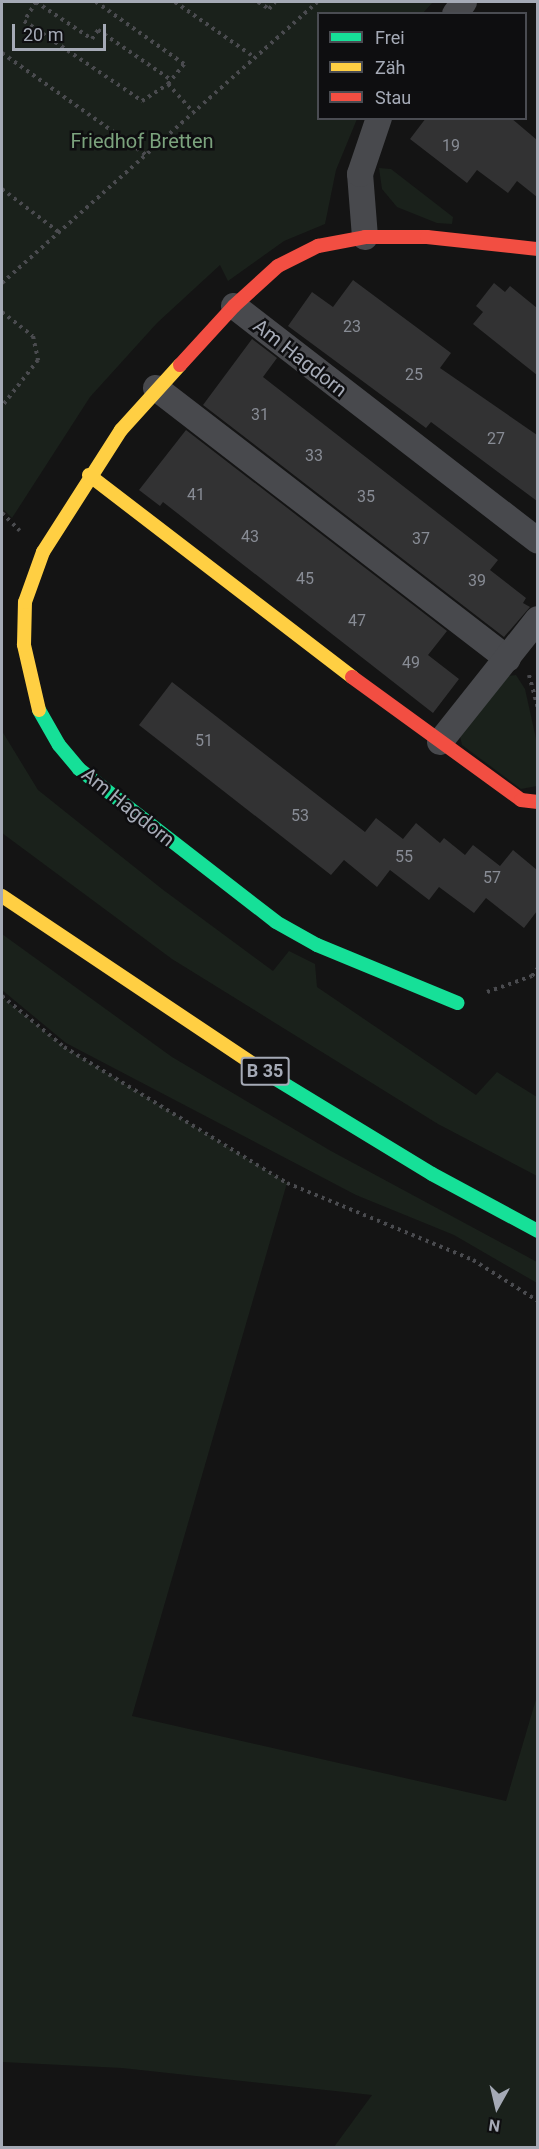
<!DOCTYPE html>
<html>
<head>
<meta charset="utf-8">
<style>
	body { margin:0 }
	#map { position:relative; width:539px; height:2149px; overflow:hidden; background:#141414; font-family:Roboto,sans-serif }
	div>[style] { position:absolute }
	.green>* { inset:0; background:#1a211b }
	.building>* { inset:0; background:#323233 }
	.path>* { height:4px; margin-top:-2px; transform-origin:0; background:repeating-linear-gradient(90deg,#4a4b4f 0 3px,transparent 0 7.5px) }
	.street>* { height:26px; margin:-13px; padding:0 13px; transform-origin:13px; border-radius:13px; background:#48494d }
	.fast>* { height:14px; margin:-7px; padding:0 7px; transform-origin:7px; border-radius:7px; background:#16e098 }
	.slow>* { height:14px; margin:-7px; padding:0 7px; transform-origin:7px; border-radius:7px; background:#ffcf43 }
	.jam>* { height:14px; margin:-7px; padding:0 7px; transform-origin:7px; border-radius:7px; background:#f24e42 }
	span { translate:-50% -50%; white-space:nowrap; text-align:center; line-height:1.15; -webkit-text-stroke:5px #0e0e10; paint-order:stroke }
	.number-label { font-size:16px; color:#888c95 }
	.number-label span { -webkit-text-stroke-width:0 }
	.shield-label span { padding:2px 4px; background:#0e0e10; border:2px solid; border-radius:4px; -webkit-text-stroke-width:0 }
	.shield-label { font-size:18px; color:#a5aab6; font-weight:700 }
	.park-label { font-size:20px; color:#7ba27d }
	.street-label { font-size:20px; color:#a5aab6 }
	.frame { position:absolute; inset:0; border:3px solid #a5aab6; pointer-events:none }
	.legend { position:absolute; left:317px; top:12px; width:210px; height:108px; box-sizing:border-box; background:#0e0e10; border:2px solid #4a4c52; margin:0; padding:8px 10px; list-style:none; font-size:18px; color:#a5aab6 }
	.legend li { display:flex; align-items:center; gap:12px; height:30px }
	.legend b { width:30px; border:2px solid #4a4c52 }
	.north { position:absolute; left:467px; top:2077px; width:60px; height:60px; -webkit-text-stroke:4px #0e0e10; paint-order:stroke; rotate:188deg; font-size:16px; font-weight:700; line-height:24px; text-align:center; color:#a5aab6 }
	.north::after { content:''; display:block; margin:auto; width:21px; height:27px; background:#a5aab6; clip-path:polygon(50% 0,100% 100%,50% 72%,0 100%) }
	.scale { position:absolute; left:12px; top:24px; width:94px; height:27px; box-sizing:border-box; border:3px solid #a5aab6; border-top:0; padding-left:8px; font-size:18px; line-height:21px; white-space:nowrap; color:#a5aab6; -webkit-text-stroke:4px #0e0e10; paint-order:stroke }
</style>
</head>
<body>
<div id="map">
	<div class="green">
		<div style="clip-path:polygon(2px 2px,433px 2px,423px 13px,318px 14px,318px 118px,357px 119px,336px 170px,325px 224px,284px 241px,228px 281px,220px 265px,157px 323px,90px 397px,12px 518px,4px 510px,2px 514px)"></div>
		<div style="clip-path:polygon(379px 168px,391px 169px,453px 217px,452px 224px,437px 223px,397px 207px,382px 189px)"></div>
		<div style="clip-path:polygon(516px 675px,525px 689px,537px 743px,537px 786px,521px 789px,462px 745px,459px 732px,500px 677px)"></div>
		<div style="clip-path:polygon(2px 731px,38px 790px,162px 889px,273px 971px,289px 951px,315px 964px,317px 987px,476px 1095px,497px 1072px,537px 1097px,537px 1176px,438px 1124px,172px 959px,2px 833px)"></div>
		<div style="clip-path:polygon(2px 934px,172px 1057px,331px 1151px,537px 1262px,537px 1283px,454px 1235px,356px 1195px,66px 1043px,2px 990px)"></div>
		<div style="clip-path:polygon(2px 997px,64px 1047px,287px 1183px,132px 1716px,506px 1801px,537px 1696px,537px 2147px,334px 2147px,372px 2095px,122px 2068px,2px 2062px)"></div>
	</div>
	<div class="building">
		<div style="clip-path:polygon(426px 118px,511px 118px,537px 140px,537px 197px,517px 181px,508px 193px,477px 170px,467px 183px,410px 139px)"></div>
		<div style="clip-path:polygon(353px 280px,451px 353px,440px 368px,537px 435px,537px 501px,431px 422px,426px 428px,288px 326px,312px 292px,333px 307px)"></div>
		<div style="clip-path:polygon(494px 283px,505px 292px,510px 286px,537px 308px,537px 375px,473px 324px,483px 312px,476px 306px)"></div>
		<div style="clip-path:polygon(252px 339px,277px 358px,263px 377px,498px 560px,490px 570px,526px 598px,523px 603px,530px 607px,504px 637px,203px 405px)"></div>
		<div style="clip-path:polygon(186px 430px,447px 631px,428px 655px,459px 679px,433px 713px,163px 502px,160px 506px,139px 490px)"></div>
		<div style="clip-path:polygon(172px 682px,365px 832px,376px 818px,403px 839px,416px 823px,440px 843px,444px 838px,465px 855px,473px 845px,500px 866px,513px 850px,537px 870px,537px 911px,524px 928px,486px 898px,474px 913px,439px 887px,429px 900px,390px 870px,377px 887px,344px 860px,331px 875px,139px 725px)"></div>
	</div>
	<div class="path">
		<div style="left:36px;top:2px;width:22px;rotate:122deg"></div>
		<div style="left:24px;top:21px;width:143px;rotate:34.1deg"></div>
		<div style="left:142px;top:101px;width:31px;rotate:-33deg"></div>
		<div style="left:168px;top:84px;width:26px;rotate:-51deg"></div>
		<div style="left:184px;top:64px;width:108px;rotate:-144.8deg"></div>
		<div style="left:36px;top:2px;width:67px;rotate:33.5deg"></div>
		<div style="left:92px;top:39px;width:11px;rotate:-56deg"></div>
		<div style="left:98px;top:30px;width:88px;rotate:34.4deg"></div>
		<div style="left:175px;top:2px;width:96px;rotate:34.8deg"></div>
		<div style="left:258px;top:2px;width:13px;rotate:32deg"></div>
		<div style="left:269px;top:9px;width:9px;rotate:-49deg"></div>
		<div style="left:2px;top:53px;width:176px;rotate:35.3deg"></div>
		<div style="left:168px;top:84px;width:38px;rotate:48deg"></div>
		<div style="left:2px;top:189px;width:73px;rotate:37.2deg"></div>
		<div style="left:2px;top:283px;width:422px;rotate:-41.7deg"></div>
		<div style="left:2px;top:312px;width:39px;rotate:38deg"></div>
		<div style="left:33px;top:336px;width:25px;rotate:78deg"></div>
		<div style="left:38px;top:360px;width:58px;rotate:128deg"></div>
		<div style="left:2px;top:513px;width:25px;rotate:45deg"></div>
		<div style="left:529px;top:675px;width:35px;rotate:75deg"></div>
		<div style="left:487px;top:992px;width:48px;rotate:-19.6deg"></div>
		<div style="left:532px;top:976px;width:10px;rotate:-53deg"></div>
		<div style="left:2px;top:996px;width:80px;rotate:39.4deg"></div>
		<div style="left:64px;top:1047px;width:261px;rotate:31.4deg"></div>
		<div style="left:287px;top:1183px;width:201px;rotate:22.5deg"></div>
		<div style="left:473px;top:1260px;width:77px;rotate:32.2deg"></div>
	</div>
	<div class="street">
		<div style="left:455px;top:14px;width:15px;rotate:-53deg"></div>
		<div style="left:365px;top:237px;width:63px;rotate:-94.5deg"></div>
		<div style="left:360px;top:174px;width:59px;rotate:-71.3deg"></div>
		<div style="left:234px;top:306px;width:384px;rotate:37.7deg"></div>
		<div style="left:156px;top:388px;width:444px;rotate:37.6deg"></div>
		<div style="left:440px;top:742px;width:157px;rotate:-51.5deg"></div>
	</div>
	<div class="fast">
		<div style="left:39px;top:710px;width:40px;rotate:60.3deg"></div>
		<div style="left:59px;top:745px;width:31px;rotate:50deg"></div>
		<div style="left:79px;top:769px;width:249px;rotate:37.8deg"></div>
		<div style="left:276px;top:922px;width:47px;rotate:29.3deg"></div>
		<div style="left:317px;top:945px;width:152px;rotate:22.4deg"></div>
		<div style="left:271px;top:1076px;width:188px;rotate:31.3deg"></div>
		<div style="left:432px;top:1174px;width:120px;rotate:28.3deg"></div>
	</div>
	<div class="slow">
		<div style="left:89px;top:475px;width:332px;rotate:37.5deg"></div>
		<div style="left:39px;top:710px;width:67px;rotate:-103deg"></div>
		<div style="left:24px;top:645px;width:43px;rotate:-88.7deg"></div>
		<div style="left:25px;top:602px;width:53px;rotate:-70.2deg"></div>
		<div style="left:43px;top:552px;width:145px;rotate:-57.4deg"></div>
		<div style="left:121px;top:430px;width:88px;rotate:-47.8deg"></div>
		<div style="left:2px;top:896px;width:324px;rotate:33.8deg"></div>
	</div>
	<div class="jam">
		<div style="left:180px;top:365px;width:80px;rotate:-47.5deg"></div>
		<div style="left:234px;top:306px;width:59px;rotate:-42.3deg"></div>
		<div style="left:278px;top:266px;width:45px;rotate:-26.6deg"></div>
		<div style="left:318px;top:246px;width:48px;rotate:-10.8deg"></div>
		<div style="left:365px;top:237px;width:62px"></div>
		<div style="left:427px;top:237px;width:112px;rotate:6.2deg"></div>
		<div style="left:352px;top:677px;width:209px;rotate:36deg"></div>
		<div style="left:521px;top:800px;width:17px;rotate:7deg"></div>
	</div>
	<div class="number-label">
		<span style="left:451px;top:146px">19</span>
		<span style="left:352px;top:327px">23</span>
		<span style="left:414px;top:375px">25</span>
		<span style="left:260px;top:415px">31</span>
		<span style="left:496px;top:439px">27</span>
		<span style="left:314px;top:456px">33</span>
		<span style="left:196px;top:495px">41</span>
		<span style="left:366px;top:497px">35</span>
		<span style="left:250px;top:537px">43</span>
		<span style="left:421px;top:539px">37</span>
		<span style="left:305px;top:579px">45</span>
		<span style="left:477px;top:581px">39</span>
		<span style="left:357px;top:621px">47</span>
		<span style="left:411px;top:663px">49</span>
		<span style="left:204px;top:741px">51</span>
		<span style="left:300px;top:816px">53</span>
		<span style="left:404px;top:857px">55</span>
		<span style="left:492px;top:878px">57</span>
	</div>
	<div class="shield-label">
		<span style="left:265px;top:1071px">B 35</span>
	</div>
	<div class="park-label">
		<span style="left:142px;top:141px">Friedhof Bretten</span>
	</div>
	<div class="street-label">
		<span style="left:300px;top:358px;rotate:38deg">Am Hagdorn</span>
		<span style="left:128px;top:807px;rotate:39deg">Am Hagdorn</span>
	</div>
	<div class="frame"></div>
	<ul class="legend">
	<li><b style="height:8px;background:#16e098"></b>Frei</li>
	<li><b style="height:8px;background:#ffcf43"></b>Zäh</li>
	<li><b style="height:8px;background:#f24e42"></b>Stau</li>
	</ul>
	<div class="north">N</div>
	<div class="scale">20 m</div>
</div>
</body>
</html>
